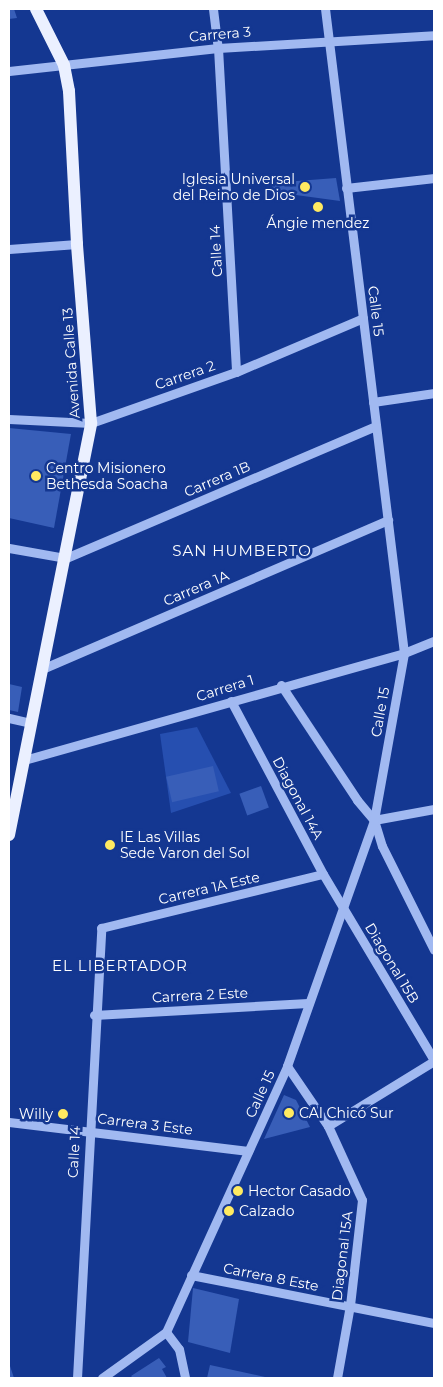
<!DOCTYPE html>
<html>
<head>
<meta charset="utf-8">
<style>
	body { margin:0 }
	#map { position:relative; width:443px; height:1387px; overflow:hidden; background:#143791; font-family:Montserrat,sans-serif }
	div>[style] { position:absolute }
	.green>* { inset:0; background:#264fb0 }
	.building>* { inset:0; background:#385eb8; transform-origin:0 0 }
	.minor>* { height:9px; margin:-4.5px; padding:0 4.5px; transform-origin:4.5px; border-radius:4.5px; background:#a1b9f1 }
	.major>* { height:12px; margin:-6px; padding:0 6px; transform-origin:6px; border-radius:6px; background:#ebf0ff }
	.dots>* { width:14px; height:14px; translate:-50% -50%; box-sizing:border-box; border:2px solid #143791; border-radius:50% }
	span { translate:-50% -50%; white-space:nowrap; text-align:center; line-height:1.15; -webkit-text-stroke:5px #143791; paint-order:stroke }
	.street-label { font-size:14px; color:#fff }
	.poi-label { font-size:14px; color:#fff }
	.right { translate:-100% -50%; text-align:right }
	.left { translate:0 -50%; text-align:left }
	.neighbourhood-label { font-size:15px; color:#fff; letter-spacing:1px }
	.frame { position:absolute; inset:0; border:10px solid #fff; pointer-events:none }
</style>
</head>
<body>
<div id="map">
	<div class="green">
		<div style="clip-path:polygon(197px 727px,231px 793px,171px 813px,160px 734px)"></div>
	</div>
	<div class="building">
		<div style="clip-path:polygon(9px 9px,14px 9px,17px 18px,9px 19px)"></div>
		<div style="clip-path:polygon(336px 178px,340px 201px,274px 192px,271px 183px)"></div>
		<div style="clip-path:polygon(9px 428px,71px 434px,54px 528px,9px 518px)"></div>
		<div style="clip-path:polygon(9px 684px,22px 687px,18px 712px,9px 710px)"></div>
		<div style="left:213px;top:766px;width:26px;height:48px;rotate:77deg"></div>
		<div style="left:261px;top:786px;width:23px;height:23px;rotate:70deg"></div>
		<div style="clip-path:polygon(284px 1095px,296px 1100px,310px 1127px,264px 1139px)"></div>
		<div style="clip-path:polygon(193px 1288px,239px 1299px,230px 1353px,188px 1342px)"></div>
		<div style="clip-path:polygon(159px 1358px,166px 1367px,162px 1369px,167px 1378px,133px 1378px,131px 1376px)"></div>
		<div style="clip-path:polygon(9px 1363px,14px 1378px,9px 1378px)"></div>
		<div style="clip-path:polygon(210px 1365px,265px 1377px,265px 1378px,207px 1378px)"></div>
	</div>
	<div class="minor">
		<div style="left:213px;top:9px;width:39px;rotate:83deg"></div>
		<div style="left:218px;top:48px;width:324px;rotate:86.8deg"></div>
		<div style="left:9px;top:71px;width:210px;rotate:-6.3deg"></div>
		<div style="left:218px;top:48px;width:216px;rotate:-3.4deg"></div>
		<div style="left:346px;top:188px;width:89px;rotate:-6.5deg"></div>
		<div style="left:9px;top:249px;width:68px;rotate:-4.2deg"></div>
		<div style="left:373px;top:402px;width:62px;rotate:-8.4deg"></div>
		<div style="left:9px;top:419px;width:82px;rotate:2.8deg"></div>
		<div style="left:91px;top:423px;width:154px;rotate:-19.4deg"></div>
		<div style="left:236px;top:372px;width:138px;rotate:-23deg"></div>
		<div style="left:9px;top:548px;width:58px;rotate:10deg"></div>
		<div style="left:66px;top:558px;width:337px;rotate:-23.1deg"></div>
		<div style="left:42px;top:669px;width:377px;rotate:-23.3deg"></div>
		<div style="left:281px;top:685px;width:138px;rotate:56.5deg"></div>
		<div style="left:357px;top:800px;width:26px;rotate:50deg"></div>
		<div style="left:374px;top:820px;width:27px;rotate:73deg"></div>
		<div style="left:382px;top:846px;width:116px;rotate:63.4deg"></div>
		<div style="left:231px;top:701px;width:196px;rotate:62deg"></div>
		<div style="left:323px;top:874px;width:217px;rotate:59.2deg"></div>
		<div style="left:9px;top:718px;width:23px;rotate:13deg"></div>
		<div style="left:24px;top:760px;width:395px;rotate:-15.7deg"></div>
		<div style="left:404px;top:653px;width:32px;rotate:-22deg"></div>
		<div style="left:374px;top:820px;width:61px;rotate:-10.4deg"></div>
		<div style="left:94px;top:1015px;width:214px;rotate:-3.2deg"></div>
		<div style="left:287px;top:1066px;width:73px;rotate:55.7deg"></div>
		<div style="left:328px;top:1126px;width:81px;rotate:65.3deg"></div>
		<div style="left:362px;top:1200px;width:106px;rotate:96.5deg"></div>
		<div style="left:350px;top:1305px;width:74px;rotate:100.1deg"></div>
		<div style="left:9px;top:1122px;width:241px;rotate:6.9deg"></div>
		<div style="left:328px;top:1126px;width:124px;rotate:-31.5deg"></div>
		<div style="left:191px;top:1275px;width:248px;rotate:11.2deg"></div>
		<div style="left:166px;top:1332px;width:21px;rotate:53deg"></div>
		<div style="left:179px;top:1349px;width:30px;rotate:78deg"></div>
		<div style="left:77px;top:1378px;width:451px;rotate:-86.9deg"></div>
		<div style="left:101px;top:928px;width:228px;rotate:-13.7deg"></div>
		<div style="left:102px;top:1378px;width:79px;rotate:-35.7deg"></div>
		<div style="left:166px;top:1332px;width:292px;rotate:-65.5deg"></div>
		<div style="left:287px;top:1066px;width:261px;rotate:-70.5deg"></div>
		<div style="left:374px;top:820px;width:170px;rotate:-79.8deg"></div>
		<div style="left:404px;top:653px;width:649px;rotate:-96.99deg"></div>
	</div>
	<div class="major">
		<div style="left:9px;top:835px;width:420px;rotate:-78.7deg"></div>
		<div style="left:91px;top:423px;width:180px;rotate:-94.5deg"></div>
		<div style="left:77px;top:244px;width:153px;rotate:-93deg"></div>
		<div style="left:69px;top:91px;width:26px;rotate:-101deg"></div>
		<div style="left:64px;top:65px;width:63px;rotate:-116.6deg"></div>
	</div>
	<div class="dots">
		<div style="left:305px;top:187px;background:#ffea61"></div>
		<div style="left:318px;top:207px;background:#ffea61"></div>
		<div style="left:36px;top:476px;background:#ffea61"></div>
		<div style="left:110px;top:845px;background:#ffea61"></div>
		<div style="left:289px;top:1113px;background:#ffea61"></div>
		<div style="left:63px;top:1114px;background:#ffea61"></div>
		<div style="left:238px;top:1191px;background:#ffea61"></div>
		<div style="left:229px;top:1211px;background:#ffea61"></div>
	</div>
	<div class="street-label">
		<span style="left:220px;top:34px;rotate:-5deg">Carrera 3</span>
		<span style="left:216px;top:251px;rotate:-93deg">Calle 14</span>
		<span style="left:376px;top:311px;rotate:83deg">Calle 15</span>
		<span style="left:71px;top:363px;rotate:-94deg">Avenida Calle 13</span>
		<span style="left:185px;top:375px;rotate:-19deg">Carrera 2</span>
		<span style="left:217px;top:479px;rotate:-23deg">Carrera 1B</span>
		<span style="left:196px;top:588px;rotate:-23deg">Carrera 1A</span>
		<span style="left:225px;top:688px;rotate:-17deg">Carrera 1</span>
		<span style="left:380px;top:712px;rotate:-80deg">Calle 15</span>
		<span style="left:298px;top:798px;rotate:62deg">Diagonal 14A</span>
		<span style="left:209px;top:888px;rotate:-13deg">Carrera 1A Este</span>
		<span style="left:392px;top:963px;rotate:59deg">Diagonal 15B</span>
		<span style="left:200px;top:995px;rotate:-3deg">Carrera 2 Este</span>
		<span style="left:260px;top:1094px;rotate:-65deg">Calle 15</span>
		<span style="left:145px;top:1124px;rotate:7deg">Carrera 3 Este</span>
		<span style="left:74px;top:1152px;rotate:-87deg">Calle 14</span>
		<span style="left:342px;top:1256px;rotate:-83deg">Diagonal 15A</span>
		<span style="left:271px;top:1277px;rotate:11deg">Carrera 8 Este</span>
	</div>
	<div class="poi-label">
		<span class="right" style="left:295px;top:187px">Iglesia Universal<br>del Reino de Dios</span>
		<span style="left:318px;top:223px">Ángie mendez</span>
		<span class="left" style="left:46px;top:476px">Centro Misionero<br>Bethesda Soacha</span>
		<span class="left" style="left:120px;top:845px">IE Las Villas<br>Sede Varon del Sol</span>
		<span class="left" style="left:299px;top:1113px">CAI Chicó Sur</span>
		<span class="right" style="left:53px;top:1114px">Willy</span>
		<span class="left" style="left:248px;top:1191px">Hector Casado</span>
		<span class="left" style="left:239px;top:1211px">Calzado</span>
	</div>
	<div class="neighbourhood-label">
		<span style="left:242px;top:551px">SAN HUMBERTO</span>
		<span style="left:120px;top:966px">EL LIBERTADOR</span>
	</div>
	<div class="frame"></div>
</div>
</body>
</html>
